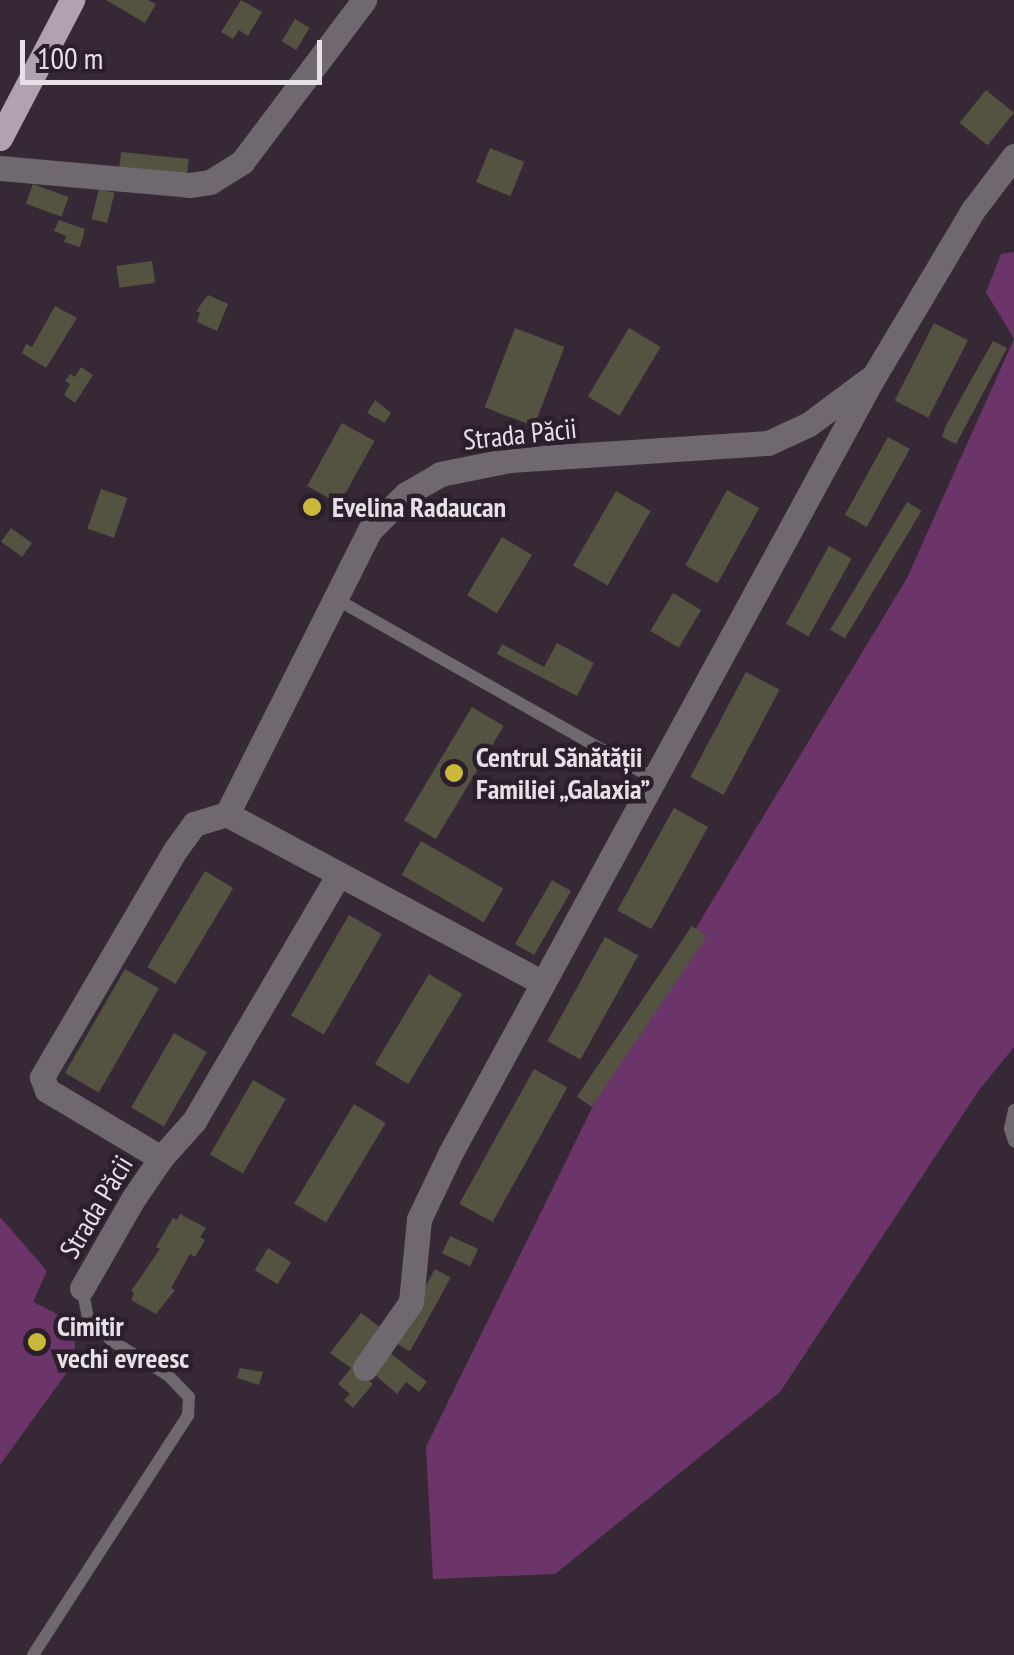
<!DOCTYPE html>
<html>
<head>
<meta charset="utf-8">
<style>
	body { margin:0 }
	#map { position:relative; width:1014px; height:1655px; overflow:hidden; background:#362935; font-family:"PT Sans Narrow",sans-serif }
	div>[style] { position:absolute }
	.green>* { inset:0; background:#6b356a }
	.building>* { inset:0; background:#545240; transform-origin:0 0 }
	.lane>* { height:12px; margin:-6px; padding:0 6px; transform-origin:6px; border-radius:6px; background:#6f686f }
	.street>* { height:25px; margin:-12.5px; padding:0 12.5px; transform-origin:12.5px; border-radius:12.5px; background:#6f686f }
	.primary>* { height:25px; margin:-12.5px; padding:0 12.5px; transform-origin:12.5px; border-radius:12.5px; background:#b0a2af }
	.dots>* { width:28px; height:28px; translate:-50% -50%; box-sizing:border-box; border:5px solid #2b1f2b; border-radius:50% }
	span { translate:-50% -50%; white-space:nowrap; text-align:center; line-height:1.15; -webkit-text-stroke:9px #2b1f2b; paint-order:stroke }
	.street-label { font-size:28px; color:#e8e0e7 }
	.poi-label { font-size:28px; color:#e8e0e7; font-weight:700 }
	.left { translate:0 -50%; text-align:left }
	.scale { position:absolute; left:20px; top:40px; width:302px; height:45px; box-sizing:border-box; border:5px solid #e8e0e7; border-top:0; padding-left:12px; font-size:30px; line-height:35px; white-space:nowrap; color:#e8e0e7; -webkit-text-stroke:8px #2b1f2b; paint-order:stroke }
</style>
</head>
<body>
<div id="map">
	<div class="green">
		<div style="clip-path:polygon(1014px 252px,1014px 1047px,979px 1090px,780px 1392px,555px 1574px,433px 1579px,426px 1447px,611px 1069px,907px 578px,1014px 339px,986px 292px,1001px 254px)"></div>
		<div style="clip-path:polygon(0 1217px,47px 1271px,33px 1302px,75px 1323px,75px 1361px,0 1465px)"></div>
	</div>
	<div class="building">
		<div style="clip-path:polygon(106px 0,148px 0,156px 4px,145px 23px)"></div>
		<div style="clip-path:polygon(241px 0,262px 12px,248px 36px,239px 30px,233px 39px,221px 32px)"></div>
		<div style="left:295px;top:19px;width:17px;height:26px;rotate:31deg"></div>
		<div style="left:986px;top:90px;width:36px;height:42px;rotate:39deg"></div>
		<div style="left:490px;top:148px;width:37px;height:37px;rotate:22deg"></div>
		<div style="left:121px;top:152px;width:68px;height:18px;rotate:6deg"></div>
		<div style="left:33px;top:184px;width:38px;height:21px;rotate:20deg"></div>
		<div style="left:99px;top:189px;width:16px;height:31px;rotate:14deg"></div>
		<div style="clip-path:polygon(59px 220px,85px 229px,80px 247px,64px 242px,66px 236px,54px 231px)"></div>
		<div style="left:152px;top:261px;width:22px;height:36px;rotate:82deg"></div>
		<div style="clip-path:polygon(208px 295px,228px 304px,217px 331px,197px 322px,200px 313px,196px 311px)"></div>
		<div style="clip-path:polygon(55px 306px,77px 318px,46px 368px,22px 353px,26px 344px,32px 347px)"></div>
		<div style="left:934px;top:323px;width:38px;height:87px;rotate:27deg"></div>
		<div style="left:515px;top:328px;width:53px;height:85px;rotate:21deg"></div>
		<div style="left:629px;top:328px;width:37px;height:80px;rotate:31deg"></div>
		<div style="clip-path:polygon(993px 341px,1007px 348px,956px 444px,942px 437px,946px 425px)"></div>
		<div style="clip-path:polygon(81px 367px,93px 375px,75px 403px,64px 395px,70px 384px,65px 381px,70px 374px,75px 377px)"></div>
		<div style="clip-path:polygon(375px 400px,391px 413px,385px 423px,367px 413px)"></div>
		<div style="left:342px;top:423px;width:37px;height:72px;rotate:29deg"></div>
		<div style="left:888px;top:437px;width:25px;height:89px;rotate:29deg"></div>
		<div style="left:101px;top:489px;width:28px;height:42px;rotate:19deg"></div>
		<div style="left:727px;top:490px;width:37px;height:86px;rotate:29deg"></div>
		<div style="left:616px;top:491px;width:40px;height:86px;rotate:30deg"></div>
		<div style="left:907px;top:502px;width:17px;height:149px;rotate:31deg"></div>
		<div style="left:11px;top:528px;width:26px;height:17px;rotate:36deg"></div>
		<div style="left:502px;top:537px;width:35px;height:68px;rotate:31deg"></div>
		<div style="left:829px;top:546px;width:26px;height:89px;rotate:29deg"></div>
		<div style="left:673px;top:593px;width:33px;height:44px;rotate:31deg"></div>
		<div style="clip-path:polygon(557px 643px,594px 663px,577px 696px,497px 654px,502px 644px,544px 667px)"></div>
		<div style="left:746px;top:672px;width:38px;height:119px;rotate:28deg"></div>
		<div style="left:472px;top:707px;width:37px;height:132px;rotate:31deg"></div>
		<div style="left:674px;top:808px;width:39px;height:117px;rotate:29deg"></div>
		<div style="left:421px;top:841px;width:95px;height:39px;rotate:30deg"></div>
		<div style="left:205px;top:871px;width:33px;height:112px;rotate:31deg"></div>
		<div style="left:552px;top:880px;width:22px;height:74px;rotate:30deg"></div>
		<div style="left:349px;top:915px;width:38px;height:116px;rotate:30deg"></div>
		<div style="left:692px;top:926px;width:18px;height:206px;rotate:34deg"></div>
		<div style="left:605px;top:937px;width:38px;height:119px;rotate:29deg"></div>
		<div style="left:125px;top:969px;width:39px;height:120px;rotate:30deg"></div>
		<div style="left:429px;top:974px;width:39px;height:105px;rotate:31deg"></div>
		<div style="left:174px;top:1033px;width:38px;height:86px;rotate:30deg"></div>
		<div style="left:534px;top:1069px;width:38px;height:154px;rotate:29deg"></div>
		<div style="left:253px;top:1080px;width:38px;height:86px;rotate:30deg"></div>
		<div style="left:354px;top:1104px;width:37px;height:116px;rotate:31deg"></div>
		<div style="clip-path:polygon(180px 1214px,206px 1228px,200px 1237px,205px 1240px,195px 1257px,190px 1254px,171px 1288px,175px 1290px,156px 1314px,131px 1300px,134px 1293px,131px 1291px,160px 1249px,156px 1247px,173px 1218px,177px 1220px)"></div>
		<div style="left:450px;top:1236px;width:31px;height:19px;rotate:25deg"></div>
		<div style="left:268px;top:1248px;width:27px;height:26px;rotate:31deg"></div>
		<div style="left:435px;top:1269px;width:18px;height:84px;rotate:29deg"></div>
		<div style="clip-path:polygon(361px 1313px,384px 1330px,355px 1368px,373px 1384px,353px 1408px,344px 1400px,350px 1394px,338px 1384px,351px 1368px,330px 1353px)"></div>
		<div style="clip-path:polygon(389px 1352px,427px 1382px,419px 1392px,406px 1382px,397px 1394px,372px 1372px)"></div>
		<div style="clip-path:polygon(240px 1368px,263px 1372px,259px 1385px,237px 1378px)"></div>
	</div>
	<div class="lane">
		<div style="left:336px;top:599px;width:365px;rotate:29.5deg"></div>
		<div style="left:1014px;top:1110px;width:19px;rotate:102deg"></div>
		<div style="left:1010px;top:1129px;width:13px;rotate:72deg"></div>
		<div style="left:33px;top:1655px;width:286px;rotate:-57.1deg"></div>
		<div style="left:188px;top:1415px;width:18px;rotate:-87deg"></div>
		<div style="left:189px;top:1397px;width:29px;rotate:-134deg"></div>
		<div style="left:169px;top:1376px;width:67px;rotate:-148.4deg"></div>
		<div style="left:112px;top:1341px;width:33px;rotate:-136deg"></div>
		<div style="left:88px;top:1318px;width:31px;rotate:-101deg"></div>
	</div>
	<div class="street">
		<div style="left:0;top:168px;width:190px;rotate:5.1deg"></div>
		<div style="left:189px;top:185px;width:21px;rotate:-8deg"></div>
		<div style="left:210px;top:182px;width:38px;rotate:-32deg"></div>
		<div style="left:242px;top:162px;width:203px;rotate:-53deg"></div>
		<div style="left:543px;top:983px;width:358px;rotate:-151.9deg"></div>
		<div style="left:227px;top:814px;width:318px;rotate:-63.3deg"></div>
		<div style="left:370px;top:530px;width:51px;rotate:-45deg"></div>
		<div style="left:406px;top:494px;width:39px;rotate:-30deg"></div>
		<div style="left:440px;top:474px;width:71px;rotate:-11.3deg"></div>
		<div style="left:510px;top:460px;width:259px;rotate:-3.8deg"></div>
		<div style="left:768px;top:443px;width:45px;rotate:-24.9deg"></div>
		<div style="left:809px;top:424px;width:74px;rotate:-36.7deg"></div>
		<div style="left:161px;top:1158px;width:133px;rotate:-149.2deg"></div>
		<div style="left:47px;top:1090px;width:14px;rotate:-111deg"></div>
		<div style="left:42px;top:1077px;width:264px;rotate:-59.6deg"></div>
		<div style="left:176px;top:849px;width:31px;rotate:-54deg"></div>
		<div style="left:194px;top:824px;width:34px;rotate:-17deg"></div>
		<div style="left:82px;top:1288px;width:103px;rotate:-60.2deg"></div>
		<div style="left:133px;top:1199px;width:50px;rotate:-55.7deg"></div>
		<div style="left:161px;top:1158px;width:50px;rotate:-48.3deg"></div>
		<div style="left:194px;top:1121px;width:286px;rotate:-59.6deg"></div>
		<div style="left:365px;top:1368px;width:80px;rotate:-55.1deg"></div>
		<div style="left:411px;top:1302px;width:83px;rotate:-84.5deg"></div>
		<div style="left:419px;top:1219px;width:74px;rotate:-64.5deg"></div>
		<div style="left:451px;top:1152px;width:884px;rotate:-61.41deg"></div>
		<div style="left:874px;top:376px;width:193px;rotate:-59.2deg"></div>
		<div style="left:973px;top:210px;width:68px;rotate:-52.8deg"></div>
	</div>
	<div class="primary">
		<div style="left:0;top:138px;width:156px;rotate:-62.4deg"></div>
	</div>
	<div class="dots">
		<div style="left:312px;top:507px;background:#cbb939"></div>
		<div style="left:454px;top:773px;background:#cbb939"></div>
		<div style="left:37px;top:1342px;background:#cbb939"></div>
	</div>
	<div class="street-label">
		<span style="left:520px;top:434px;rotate:-6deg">Strada Păcii</span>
		<span style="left:96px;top:1207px;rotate:-59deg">Strada Păcii</span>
	</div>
	<div class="poi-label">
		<span class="left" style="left:332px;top:507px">Evelina Radaucan</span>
		<span class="left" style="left:476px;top:773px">Centrul Sănătății<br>Familiei „Galaxia”</span>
		<span class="left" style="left:57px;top:1342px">Cimitir<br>vechi evreesc</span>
	</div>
	<div class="scale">100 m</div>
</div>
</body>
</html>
